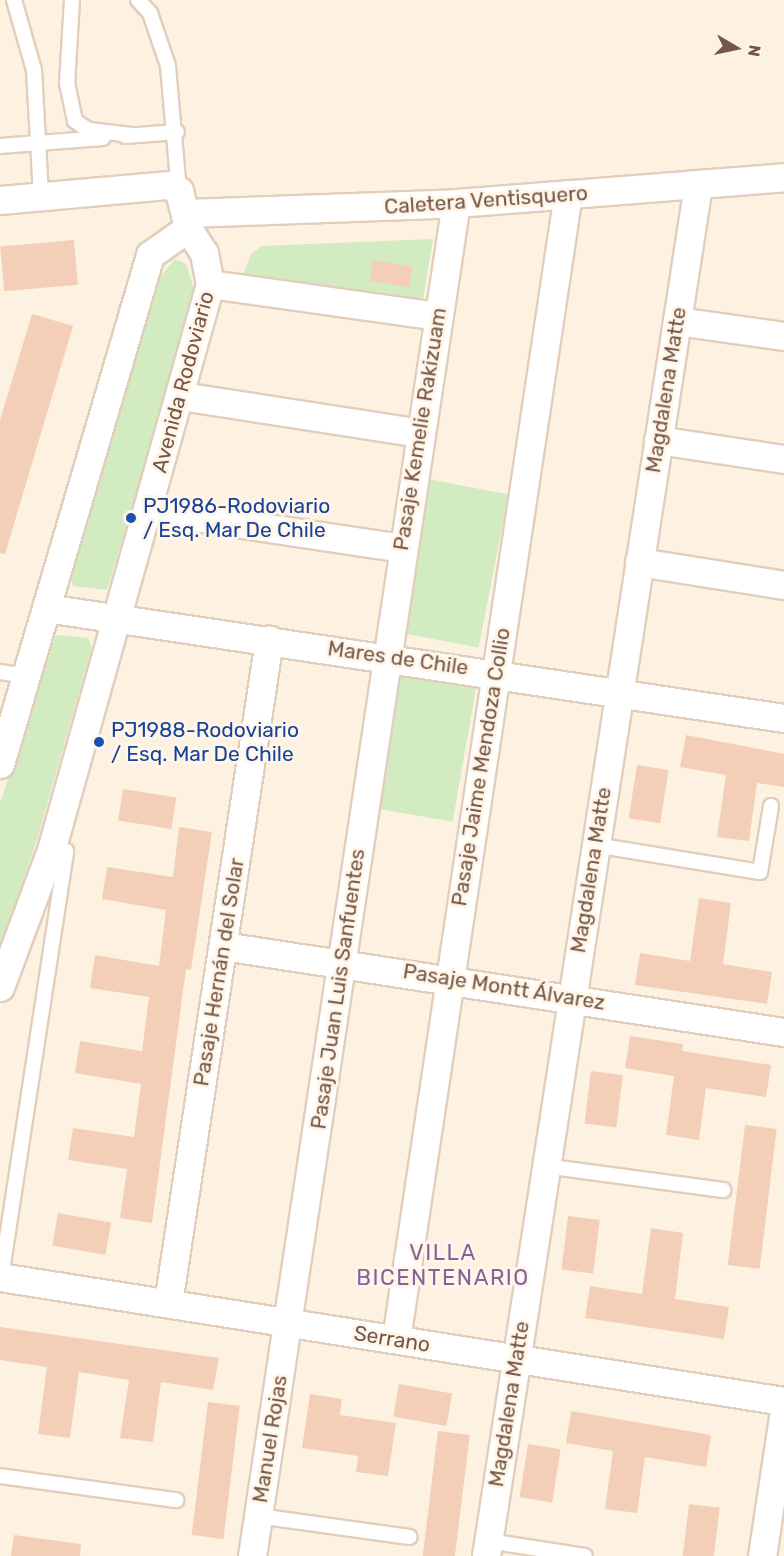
<!DOCTYPE html>
<html>
<head>
<meta charset="utf-8">
<style>
	body { margin:0 }
	#map { position:relative; width:784px; height:1556px; overflow:hidden; background:#fdf2e1; font-family:Rubik,sans-serif }
	div>[style] { position:absolute }
	.green>* { inset:0; background:#d2ebc0; transform-origin:0 0 }
	.building>* { inset:0; background:#f4cfb8; transform-origin:0 0 }
	.roads { filter:drop-shadow(2px 0 #e2cebd) drop-shadow(-2px 0 #e2cebd) drop-shadow(0 2px #e2cebd) drop-shadow(0 -2px #e2cebd) }
	.service>* { height:14px; margin:-7px; padding:0 7px; transform-origin:7px; border-radius:7px; background:#fff }
	.minor>* { height:27px; margin:-13.5px; padding:0 13.5px; transform-origin:13.5px; border-radius:13.5px; background:#fff }
	.dots>* { width:16px; height:16px; translate:-50% -50%; box-sizing:border-box; border:3px solid #fff6e9; border-radius:50% }
	span { translate:-50% -50%; white-space:nowrap; text-align:center; line-height:1.15; -webkit-text-stroke:6px #fff6e9; paint-order:stroke }
	.street-label { font-size:21px; color:#765747 }
	.transit-label { font-size:21px; color:#164399 }
	.left { translate:0 -50%; text-align:left }
	.neighbourhood-label { font-size:22px; color:#86629a; letter-spacing:1.5px }
	.north { position:absolute; left:706px; top:18px; width:60px; height:60px; -webkit-text-stroke:4px #fff6e9; paint-order:stroke; rotate:99deg; font-size:16px; font-weight:700; line-height:24px; text-align:center; color:#765747 }
	.north::after { content:''; display:block; margin:auto; width:21px; height:27px; background:#765747; clip-path:polygon(50% 0,100% 100%,50% 72%,0 100%) }
</style>
</head>
<body>
<div id="map">
	<div class="green">
		<div style="clip-path:polygon(433px 239px,422px 306px,243px 275px,251px 254px,262px 246px)"></div>
		<div style="clip-path:polygon(175px 259px,186px 264px,196px 295px,107px 590px,73px 586px,69px 566px,153px 285px)"></div>
		<div style="left:423px;top:478px;width:87px;height:156px;rotate:11deg"></div>
		<div style="clip-path:polygon(56px 635px,88px 638px,92px 647px,37px 840px,0 948px,0 803px)"></div>
		<div style="left:392px;top:670px;width:86px;height:139px;rotate:10deg"></div>
	</div>
	<div class="building">
		<div style="left:74px;top:240px;width:45px;height:74px;rotate:85deg"></div>
		<div style="left:373px;top:260px;width:40px;height:21px;rotate:9deg"></div>
		<div style="clip-path:polygon(32px 314px,73px 326px,5px 554px,0 553px,0 420px)"></div>
		<div style="clip-path:polygon(686px 735px,784px 754px,784px 787px,757px 783px,749px 841px,717px 837px,726px 775px,680px 767px)"></div>
		<div style="left:637px;top:765px;width:32px;height:54px;rotate:9deg"></div>
		<div style="left:123px;top:789px;width:54px;height:32px;rotate:9deg"></div>
		<div style="clip-path:polygon(179px 827px,212px 832px,191px 970px,186px 969px,152px 1223px,120px 1218px,127px 1169px,68px 1160px,73px 1128px,134px 1137px,141px 1084px,75px 1073px,80px 1041px,142px 1051px,149px 997px,90px 988px,95px 955px,159px 966px,166px 910px,102px 899px,107px 867px,173px 877px)"></div>
		<div style="clip-path:polygon(699px 898px,731px 903px,723px 964px,772px 972px,767px 1004px,635px 985px,640px 953px,690px 961px)"></div>
		<div style="clip-path:polygon(630px 1036px,683px 1044px,682px 1051px,771px 1065px,766px 1097px,706px 1088px,699px 1140px,666px 1135px,674px 1076px,625px 1068px)"></div>
		<div style="left:591px;top:1071px;width:32px;height:53px;rotate:7deg"></div>
		<div style="left:745px;top:1125px;width:32px;height:141px;rotate:7deg"></div>
		<div style="left:58px;top:1213px;width:54px;height:33px;rotate:10deg"></div>
		<div style="left:568px;top:1216px;width:32px;height:54px;rotate:7deg"></div>
		<div style="clip-path:polygon(651px 1228px,683px 1233px,675px 1299px,729px 1307px,724px 1339px,585px 1318px,590px 1286px,642px 1294px)"></div>
		<div style="clip-path:polygon(0 1327px,219px 1358px,213px 1390px,161px 1382px,153px 1442px,120px 1438px,129px 1380px,79px 1372px,70px 1438px,38px 1434px,47px 1367px,0 1360px)"></div>
		<div style="left:399px;top:1384px;width:54px;height:33px;rotate:10deg"></div>
		<div style="clip-path:polygon(310px 1394px,342px 1399px,340px 1415px,396px 1423px,388px 1476px,356px 1472px,358px 1456px,302px 1448px)"></div>
		<div style="left:208px;top:1402px;width:32px;height:134px;rotate:7deg"></div>
		<div style="clip-path:polygon(571px 1411px,711px 1435px,706px 1467px,645px 1457px,637px 1513px,605px 1509px,613px 1451px,566px 1443px)"></div>
		<div style="left:438px;top:1431px;width:32px;height:126px;rotate:7deg"></div>
		<div style="left:528px;top:1444px;width:33px;height:54px;rotate:9deg"></div>
		<div style="left:689px;top:1504px;width:31px;height:52px;rotate:7deg"></div>
		<div style="clip-path:polygon(14px 1535px,81px 1544px,80px 1556px,11px 1556px)"></div>
	</div>
	<div class="roads">
		<div class="service">
			<div style="left:14px;top:0;width:73px;rotate:74.1deg"></div>
			<div style="left:34px;top:70px;width:127px;rotate:86.8deg"></div>
			<div style="left:72px;top:0;width:83px;rotate:93.4deg"></div>
			<div style="left:67px;top:83px;width:39px;rotate:78deg"></div>
			<div style="left:75px;top:121px;width:17px;rotate:33deg"></div>
			<div style="left:89px;top:130px;width:43px;rotate:6.6deg"></div>
			<div style="left:138px;top:0;width:18px;rotate:47deg"></div>
			<div style="left:150px;top:13px;width:56px;rotate:71.2deg"></div>
			<div style="left:168px;top:66px;width:125px;rotate:85deg"></div>
			<div style="left:125px;top:136px;width:52px;rotate:-4.4deg"></div>
			<div style="left:0;top:146px;width:103px;rotate:-4.4deg"></div>
			<div style="left:0;top:672px;width:26px;rotate:9deg"></div>
			<div style="left:595px;top:845px;width:167px;rotate:9.3deg"></div>
			<div style="left:760px;top:872px;width:67px;rotate:-80.5deg"></div>
			<div style="left:545px;top:1166px;width:180px;rotate:7.7deg"></div>
			<div style="left:1px;top:1277px;width:431px;rotate:-81.3deg"></div>
			<div style="left:66px;top:851px;width:15px;rotate:-164deg"></div>
			<div style="left:0;top:1476px;width:178px;rotate:7.8deg"></div>
			<div style="left:258px;top:1516px;width:153px;rotate:7.9deg"></div>
			<div style="left:488px;top:1541px;width:98px;rotate:8.8deg"></div>
		</div>
		<div class="minor">
			<div style="left:0;top:200px;width:170px;rotate:-5.1deg"></div>
			<div style="left:169px;top:185px;width:12px;rotate:31deg"></div>
			<div style="left:179px;top:191px;width:38px;rotate:76deg"></div>
			<div style="left:188px;top:213px;width:268px;rotate:-2.1deg"></div>
			<div style="left:456px;top:203px;width:329px;rotate:-4.5deg"></div>
			<div style="left:210px;top:284px;width:229px;rotate:8deg"></div>
			<div style="left:677px;top:321px;width:108px;rotate:8deg"></div>
			<div style="left:181px;top:396px;width:241px;rotate:8.8deg"></div>
			<div style="left:658px;top:440px;width:127px;rotate:8.6deg"></div>
			<div style="left:148px;top:510px;width:257px;rotate:8.5deg"></div>
			<div style="left:639px;top:562px;width:147px;rotate:9deg"></div>
			<div style="left:46px;top:608px;width:746px;rotate:8.48deg"></div>
			<div style="left:0;top:764px;width:531px;rotate:-73.58deg"></div>
			<div style="left:150px;top:255px;width:47px;rotate:-35.4deg"></div>
			<div style="left:223px;top:946px;width:568px;rotate:8.72deg"></div>
			<div style="left:0;top:987px;width:149px;rotate:-69.6deg"></div>
			<div style="left:52px;top:847px;width:585px;rotate:-74.32deg"></div>
			<div style="left:210px;top:284px;width:32px;rotate:-101deg"></div>
			<div style="left:204px;top:253px;width:30px;rotate:-123deg"></div>
			<div style="left:0;top:1277px;width:794px;rotate:8.99deg"></div>
			<div style="left:168px;top:1303px;width:671px;rotate:-81.34deg"></div>
			<div style="left:396px;top:1339px;width:1158px;rotate:-81.46deg"></div>
			<div style="left:252px;top:1556px;width:1368px;rotate:-81.43deg"></div>
			<div style="left:486px;top:1556px;width:1387px;rotate:-81.21deg"></div>
			<div style="left:762px;top:1556px;width:148px;rotate:-81.4deg"></div>
		</div>
	</div>
	<div class="dots">
		<div style="left:131px;top:518px;background:#1a4fb4"></div>
		<div style="left:99px;top:742px;background:#1a4fb4"></div>
	</div>
	<div class="street-label">
		<span style="left:486px;top:200px;rotate:-4deg">Caletera Ventisquero</span>
		<span style="left:183px;top:382px;rotate:-75deg">Avenida Rodoviario</span>
		<span style="left:666px;top:390px;rotate:-81deg">Magdalena Matte</span>
		<span style="left:420px;top:429px;rotate:-81deg">Pasaje Kemelie Rakizuam</span>
		<span style="left:398px;top:658px;rotate:8deg">Mares de Chile</span>
		<span style="left:481px;top:767px;rotate:-81deg">Pasaje Jaime Mendoza Collio</span>
		<span style="left:591px;top:870px;rotate:-81deg">Magdalena Matte</span>
		<span style="left:219px;top:972px;rotate:-81deg">Pasaje Hernán del Solar</span>
		<span style="left:504px;top:987px;rotate:9deg">Pasaje Montt Álvarez</span>
		<span style="left:338px;top:989px;rotate:-82deg">Pasaje Juan Luis Sanfuentes</span>
		<span style="left:392px;top:1339px;rotate:9deg">Serrano</span>
		<span style="left:509px;top:1404px;rotate:-81deg">Magdalena Matte</span>
		<span style="left:270px;top:1439px;rotate:-81deg">Manuel Rojas</span>
	</div>
	<div class="transit-label">
		<span class="left" style="left:143px;top:518px">PJ1986-Rodoviario<br>/ Esq. Mar De Chile</span>
		<span class="left" style="left:111px;top:742px">PJ1988-Rodoviario<br>/ Esq. Mar De Chile</span>
	</div>
	<div class="neighbourhood-label">
		<span style="left:443px;top:1265px">VILLA<br>BICENTENARIO</span>
	</div>
	<div class="north">N</div>
</div>
</body>
</html>
